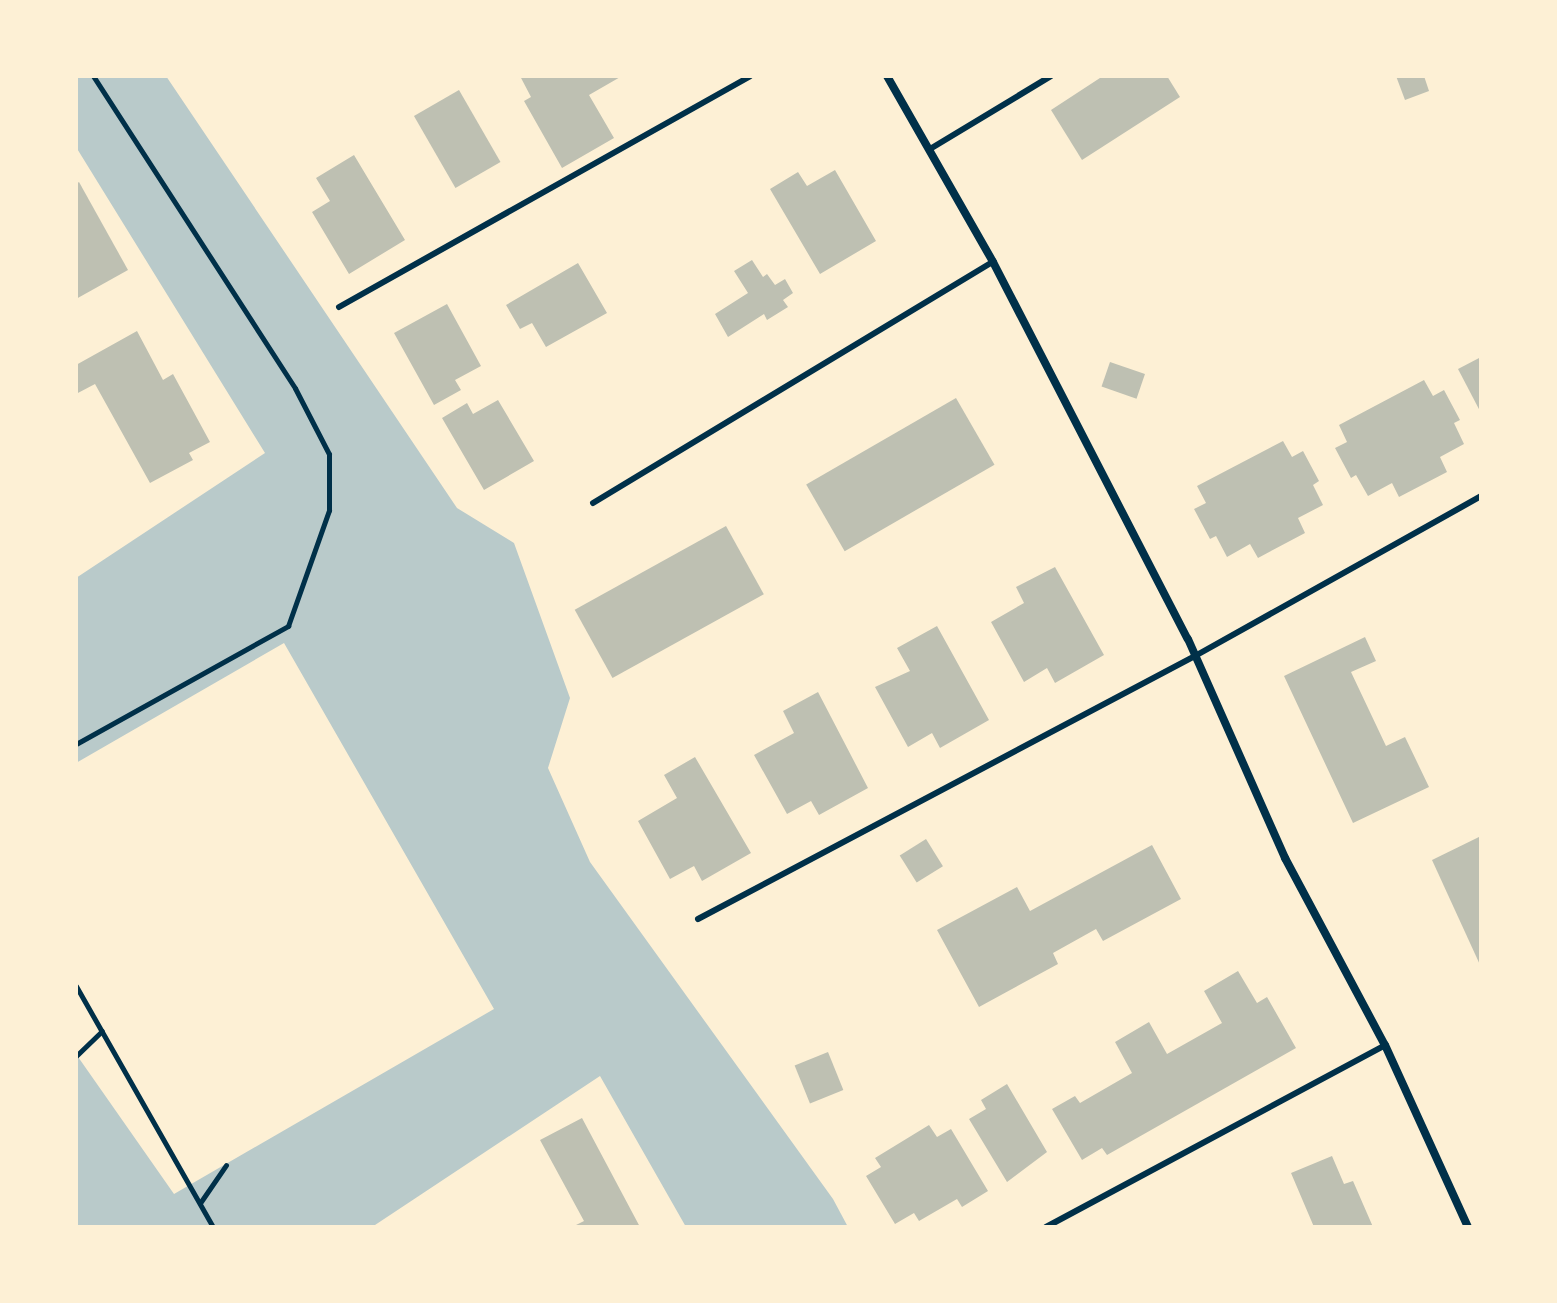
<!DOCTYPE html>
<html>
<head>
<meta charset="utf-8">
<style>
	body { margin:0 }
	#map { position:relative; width:1557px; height:1303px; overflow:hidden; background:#fdf0d5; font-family:"DejaVu Sans",sans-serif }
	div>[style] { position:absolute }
	.green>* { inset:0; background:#b9caca }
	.building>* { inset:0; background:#bec0b2; transform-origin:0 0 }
	.path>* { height:5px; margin:-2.5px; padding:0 2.5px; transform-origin:2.5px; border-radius:2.5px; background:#003049 }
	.service>* { height:6px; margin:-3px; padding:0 3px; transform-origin:3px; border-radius:3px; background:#003049 }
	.minor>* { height:8px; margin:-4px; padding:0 4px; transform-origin:4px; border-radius:4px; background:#003049 }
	span { translate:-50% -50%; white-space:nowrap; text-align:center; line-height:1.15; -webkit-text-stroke:8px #fdf0d5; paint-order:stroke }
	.frame { position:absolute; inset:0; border:78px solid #fdf0d5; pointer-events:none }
</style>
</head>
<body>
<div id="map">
	<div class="green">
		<div style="clip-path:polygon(76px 76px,166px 76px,457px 508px,514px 543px,570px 698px,548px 768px,590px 862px,833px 1199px,848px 1227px,686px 1227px,600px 1076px,372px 1227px,76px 1227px,76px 1054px,174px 1194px,494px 1009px,284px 643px,76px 763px,76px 578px,265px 453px,76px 147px)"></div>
	</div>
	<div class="building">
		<div style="clip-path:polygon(520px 76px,622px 76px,589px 95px,614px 138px,562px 168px,524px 101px,531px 97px)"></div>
		<div style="clip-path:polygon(1103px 76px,1167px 76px,1180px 97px,1082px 160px,1051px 110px)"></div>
		<div style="clip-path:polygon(1396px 76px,1424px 76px,1429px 91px,1405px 100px)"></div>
		<div style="left:459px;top:90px;width:83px;height:52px;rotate:60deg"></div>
		<div style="clip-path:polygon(354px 155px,405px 240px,349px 274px,312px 212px,330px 201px,316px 178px)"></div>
		<div style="clip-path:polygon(835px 170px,876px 241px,820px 274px,770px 189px,798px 172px,807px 186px)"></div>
		<div style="clip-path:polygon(79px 182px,128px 270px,76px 299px,76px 184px)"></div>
		<div style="clip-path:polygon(752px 260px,763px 277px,767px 274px,775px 285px,785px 279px,793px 293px,783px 300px,788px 307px,767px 320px,764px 314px,728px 337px,715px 314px,748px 293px,734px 271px)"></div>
		<div style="clip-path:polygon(578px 263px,607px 313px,546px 347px,532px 323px,520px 329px,506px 305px)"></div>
		<div style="clip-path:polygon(447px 304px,481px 366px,455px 380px,461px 390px,434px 405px,394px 333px)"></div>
		<div style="clip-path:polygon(137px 331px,163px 380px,173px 374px,210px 442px,189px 453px,193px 460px,150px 483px,95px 384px,76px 394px,76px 365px)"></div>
		<div style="clip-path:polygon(1481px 357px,1481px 413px,1458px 369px)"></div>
		<div style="left:1110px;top:362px;width:37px;height:26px;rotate:19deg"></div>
		<div style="clip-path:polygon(1424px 380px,1433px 396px,1444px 390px,1460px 420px,1454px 423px,1464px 444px,1440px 457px,1447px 472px,1399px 497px,1392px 483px,1368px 496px,1356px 475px,1351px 478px,1335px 448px,1347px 442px,1339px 425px)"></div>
		<div style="left:956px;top:398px;width:77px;height:173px;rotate:60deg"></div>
		<div style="clip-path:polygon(498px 400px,534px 461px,484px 490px,442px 418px,467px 403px,473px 414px)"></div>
		<div style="clip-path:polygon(1283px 441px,1292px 457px,1303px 451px,1319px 481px,1313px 485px,1323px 505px,1298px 518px,1305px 533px,1258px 558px,1250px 544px,1227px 557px,1216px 536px,1210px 539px,1194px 509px,1206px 503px,1197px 486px)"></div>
		<div style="left:726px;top:526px;width:78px;height:173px;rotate:61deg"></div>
		<div style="clip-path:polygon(1055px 567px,1104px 655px,1055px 683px,1047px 668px,1024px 682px,991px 622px,1024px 603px,1016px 587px)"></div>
		<div style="clip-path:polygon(937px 626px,989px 720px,940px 748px,932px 733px,908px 747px,875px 687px,910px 671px,897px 648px)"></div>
		<div style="clip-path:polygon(1365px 637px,1376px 661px,1351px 672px,1386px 746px,1405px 737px,1429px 787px,1353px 823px,1284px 676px)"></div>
		<div style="clip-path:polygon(818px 692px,868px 788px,819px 815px,811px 801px,787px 814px,754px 755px,794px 733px,783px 711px)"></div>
		<div style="clip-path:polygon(695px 757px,751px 853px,702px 881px,694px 866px,670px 879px,638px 821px,677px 798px,664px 775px)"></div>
		<div style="clip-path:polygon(1481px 836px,1481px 967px,1432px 860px)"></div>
		<div style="left:926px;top:839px;width:32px;height:31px;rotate:58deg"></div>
		<div style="clip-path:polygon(1152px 845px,1181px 899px,1103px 941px,1096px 929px,1053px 953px,1058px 964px,979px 1007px,937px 930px,1017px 887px,1030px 911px)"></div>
		<div style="clip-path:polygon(1238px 971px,1257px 1003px,1267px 997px,1296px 1048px,1107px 1155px,1102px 1148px,1082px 1160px,1052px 1109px,1075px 1096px,1080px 1103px,1132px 1073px,1115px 1042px,1149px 1022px,1167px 1054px,1222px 1023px,1204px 991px)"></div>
		<div style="left:828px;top:1052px;width:41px;height:36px;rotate:68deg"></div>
		<div style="clip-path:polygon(1007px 1084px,1047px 1152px,1007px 1182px,969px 1119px,986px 1109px,981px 1100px)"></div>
		<div style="clip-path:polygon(582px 1118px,640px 1227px,572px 1227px,584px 1221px,540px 1140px)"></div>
		<div style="clip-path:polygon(929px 1125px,937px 1137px,951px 1129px,988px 1191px,962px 1207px,957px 1199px,919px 1221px,914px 1213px,895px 1224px,866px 1176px,881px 1167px,875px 1158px)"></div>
		<div style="clip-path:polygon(1332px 1156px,1344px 1184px,1353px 1181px,1373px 1227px,1314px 1227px,1291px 1173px)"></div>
	</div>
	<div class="path">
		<div style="left:76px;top:744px;width:243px;rotate:-29.1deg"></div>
		<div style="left:288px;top:626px;width:123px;rotate:-70.5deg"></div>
		<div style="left:329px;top:510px;width:56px;rotate:-90deg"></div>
		<div style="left:329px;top:454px;width:74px;rotate:-117.3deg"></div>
		<div style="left:295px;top:388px;width:372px;rotate:-122.9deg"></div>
		<div style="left:76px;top:986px;width:277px;rotate:60.4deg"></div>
		<div style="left:76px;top:1056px;width:36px;rotate:-44deg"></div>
		<div style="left:200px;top:1203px;width:46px;rotate:-55.6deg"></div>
	</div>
	<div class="service">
		<div style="left:930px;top:149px;width:141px;rotate:-31.1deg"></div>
		<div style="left:339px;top:307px;width:471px;rotate:-29.3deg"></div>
		<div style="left:593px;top:503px;width:467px;rotate:-31.1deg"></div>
		<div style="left:698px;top:919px;width:562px;rotate:-27.89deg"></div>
		<div style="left:1195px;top:656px;width:328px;rotate:-29.2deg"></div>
		<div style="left:1046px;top:1227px;width:385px;rotate:-28.2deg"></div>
	</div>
	<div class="minor">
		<div style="left:887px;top:76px;width:214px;rotate:60.3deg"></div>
		<div style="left:993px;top:262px;width:424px;rotate:62.7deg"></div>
		<div style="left:1188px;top:639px;width:240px;rotate:66.1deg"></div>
		<div style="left:1285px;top:858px;width:212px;rotate:61.9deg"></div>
		<div style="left:1385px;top:1045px;width:200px;rotate:65.5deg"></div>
	</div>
	<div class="frame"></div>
</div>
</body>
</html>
